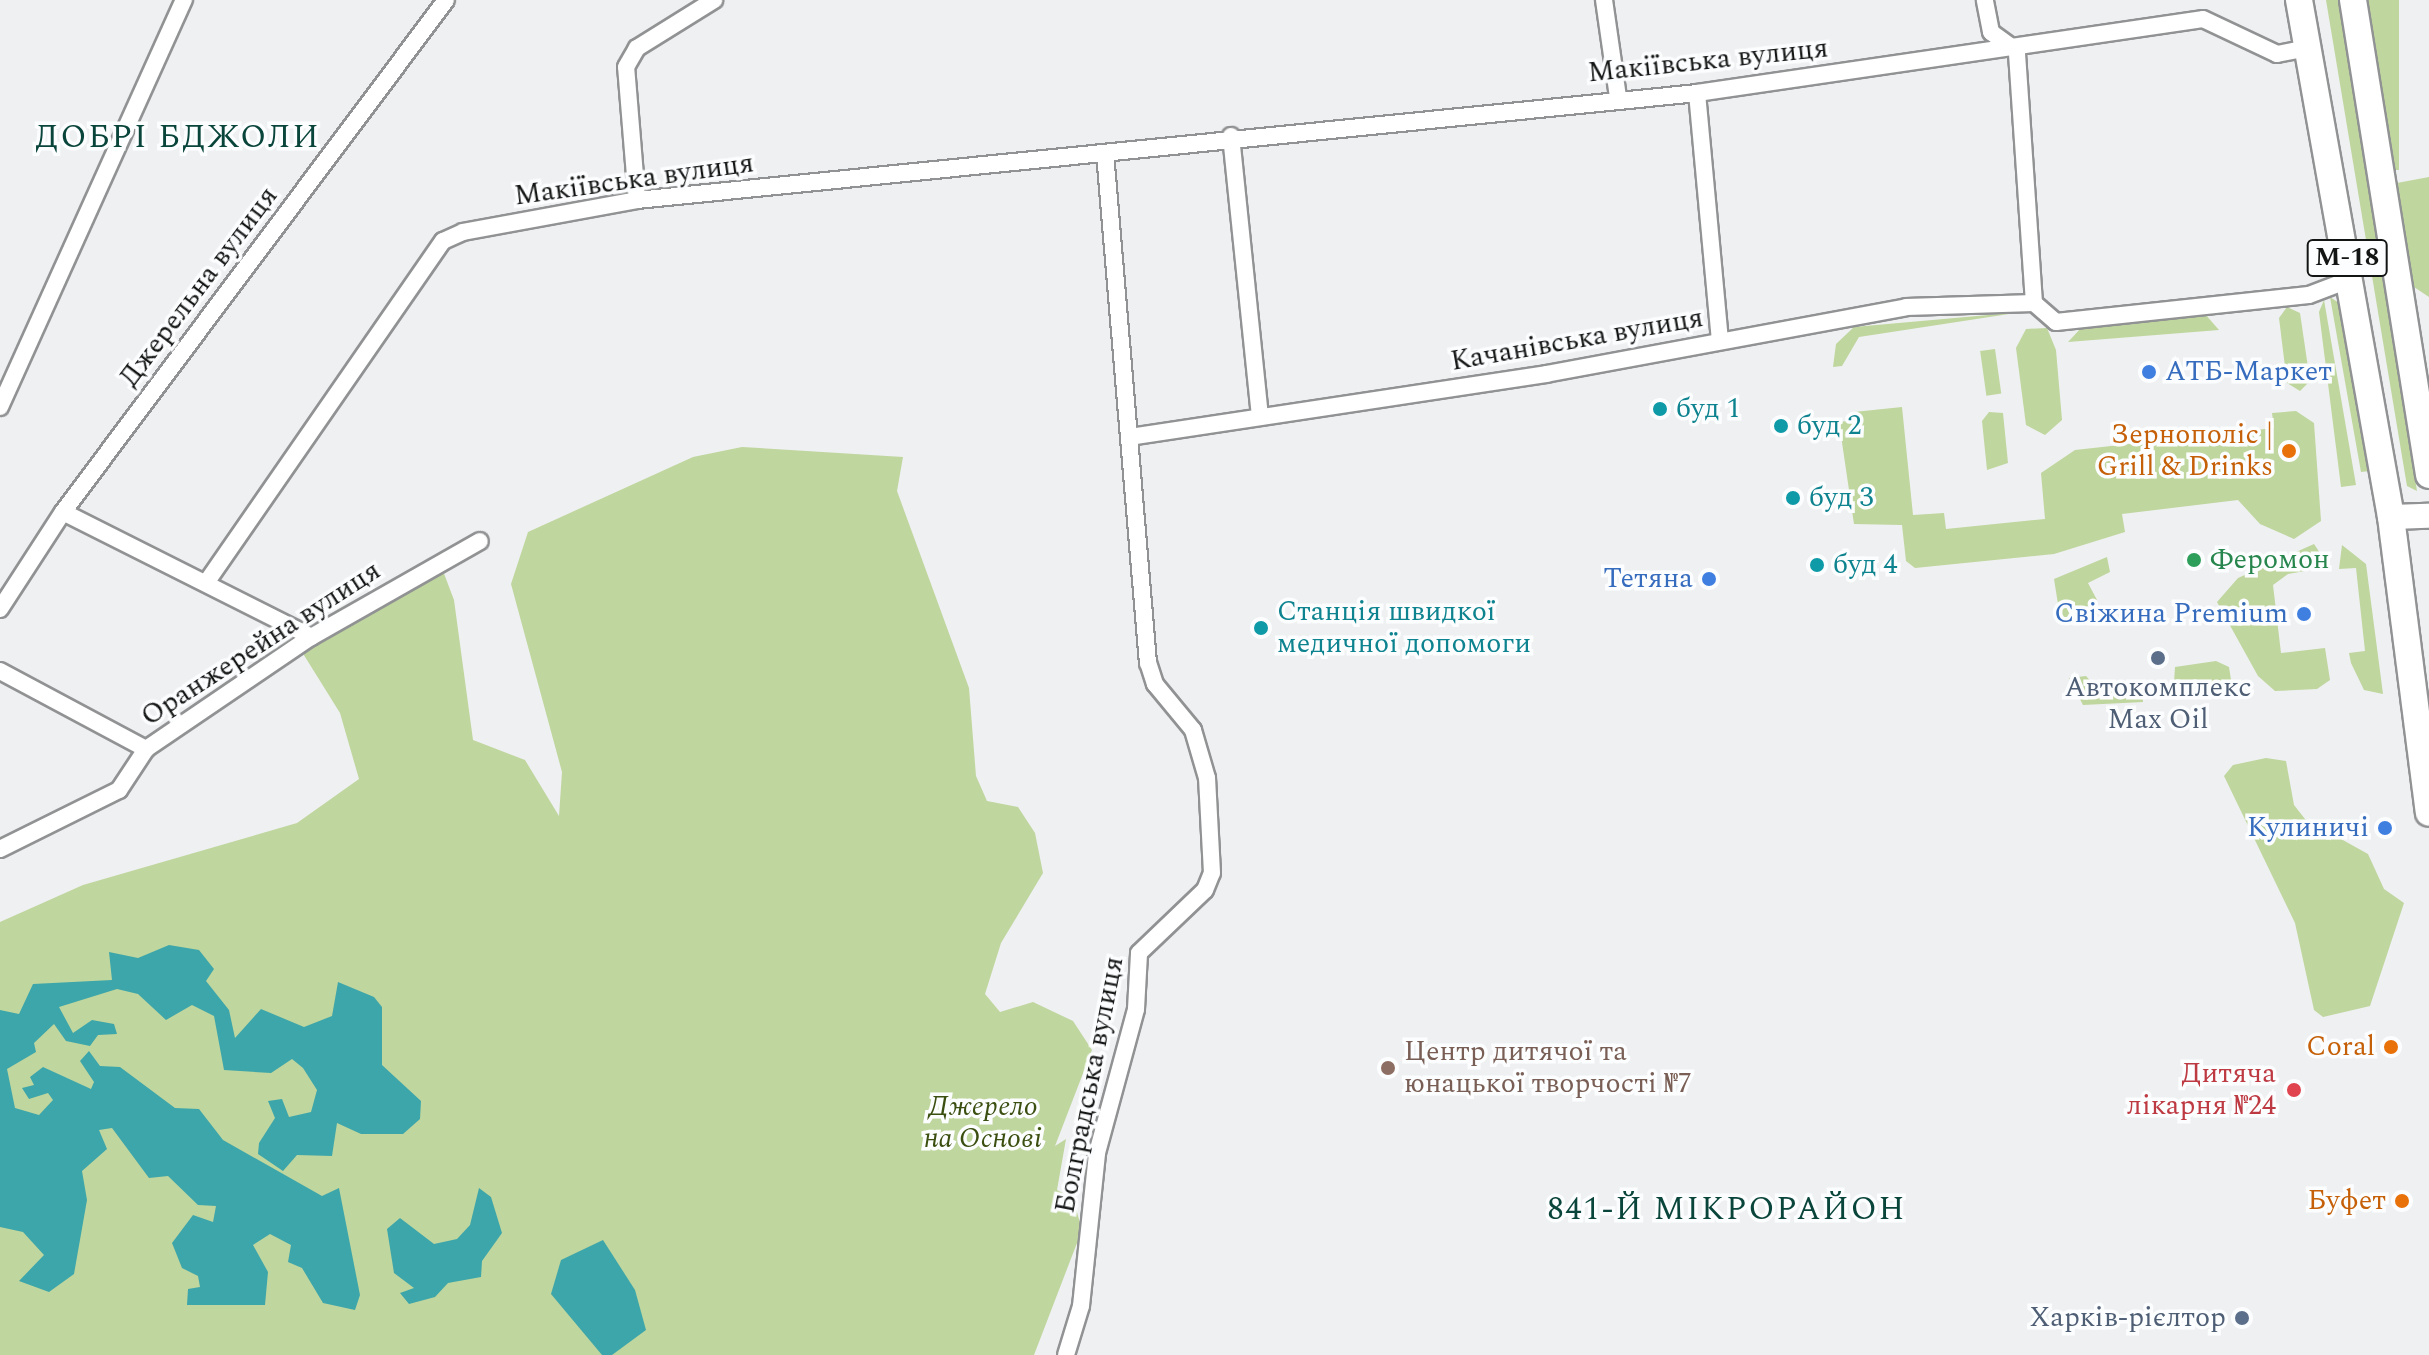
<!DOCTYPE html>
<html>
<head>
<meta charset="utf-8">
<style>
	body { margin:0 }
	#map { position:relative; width:2429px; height:1355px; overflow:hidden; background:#eff0f1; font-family:Spectral,serif }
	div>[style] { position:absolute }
	.green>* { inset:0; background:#bfd69e; transform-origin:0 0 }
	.water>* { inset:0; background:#3da6aa }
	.roads { filter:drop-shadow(2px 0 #919293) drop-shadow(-2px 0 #919293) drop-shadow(0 2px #919293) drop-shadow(0 -2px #919293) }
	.street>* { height:16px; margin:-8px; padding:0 8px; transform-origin:8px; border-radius:8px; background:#fff }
	.secondary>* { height:24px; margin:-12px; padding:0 12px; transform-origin:12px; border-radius:12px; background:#fff }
	.primary>* { height:26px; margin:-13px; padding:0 13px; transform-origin:13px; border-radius:13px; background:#fff }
	.dots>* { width:22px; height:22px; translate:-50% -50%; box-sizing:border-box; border:4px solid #fcfdfe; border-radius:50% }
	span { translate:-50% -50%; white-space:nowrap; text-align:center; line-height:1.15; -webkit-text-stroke:7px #fcfdfe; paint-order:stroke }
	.shield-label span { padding:2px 6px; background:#fcfdfe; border:2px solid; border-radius:6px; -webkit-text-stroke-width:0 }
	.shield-label { font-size:26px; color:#131414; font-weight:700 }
	.street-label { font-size:28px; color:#131414 }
	.shop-label { font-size:28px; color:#366cbe }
	.left { translate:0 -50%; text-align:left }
	.right { translate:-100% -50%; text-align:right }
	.culture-label { font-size:28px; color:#0d838f }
	.food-label { font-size:28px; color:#c56008 }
	.leisure-label { font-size:28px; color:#27864d }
	.service-label { font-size:28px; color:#4e5e75 }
	.education-label { font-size:28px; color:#785e54 }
	.health-label { font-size:28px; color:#be3a42 }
	.park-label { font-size:28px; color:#3b4f11; font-style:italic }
	.quarter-label { font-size:32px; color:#09453b; letter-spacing:2px }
</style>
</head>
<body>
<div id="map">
	<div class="green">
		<div style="clip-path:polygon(2326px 0,2341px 0,2417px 491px,2407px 486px)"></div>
		<div style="left:2367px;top:0;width:32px;height:170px"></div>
		<div style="clip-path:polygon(2429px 177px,2429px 297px,2411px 285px,2397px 183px)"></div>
		<div style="clip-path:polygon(2330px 297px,2339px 303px,2370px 471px,2361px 472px)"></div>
		<div style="clip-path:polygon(2324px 300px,2356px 485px,2341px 487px,2319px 312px)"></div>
		<div style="clip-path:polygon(2287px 307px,2300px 313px,2310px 381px,2300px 391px,2287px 383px,2279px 318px)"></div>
		<div style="clip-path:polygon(2022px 312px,1859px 337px,1842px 366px,1833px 367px,1836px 344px,1854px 327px)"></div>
		<div style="clip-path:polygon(2205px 314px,2219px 330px,2068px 342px,2082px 327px)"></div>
		<div style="clip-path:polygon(2047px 328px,2056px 350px,2062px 420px,2045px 435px,2026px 425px,2016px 348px,2026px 329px)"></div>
		<div style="left:1995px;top:349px;width:45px;height:15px;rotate:82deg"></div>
		<div style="clip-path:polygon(1902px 407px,1913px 515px,1944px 513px,1946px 529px,2045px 519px,2041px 473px,2075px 450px,2274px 428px,2272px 413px,2296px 411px,2314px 423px,2321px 521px,2294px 539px,2260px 524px,2238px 500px,2122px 514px,2125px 532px,2054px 554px,1915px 568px,1906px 561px,1902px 525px,1854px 524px,1839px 422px,1855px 420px,1854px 412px)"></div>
		<div style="clip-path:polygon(1989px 412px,2003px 413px,2008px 463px,1987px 470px,1982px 421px)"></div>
		<div style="clip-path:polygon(742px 447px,903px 457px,897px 491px,969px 688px,976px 776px,987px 801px,1018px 807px,1035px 833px,1043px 873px,1001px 943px,985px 994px,1000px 1012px,1033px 1002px,1073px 1021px,1092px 1050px,1055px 1146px,1066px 1139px,1057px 1190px,1073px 1198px,1082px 1230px,1034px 1355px,0 1355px,0 922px,83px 885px,297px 823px,359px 779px,340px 713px,302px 652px,440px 563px,454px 600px,473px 740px,525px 760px,559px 816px,562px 772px,511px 584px,528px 532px,693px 457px)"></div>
		<div style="clip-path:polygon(2314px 544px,2322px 556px,2316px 569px,2288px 574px,2273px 585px,2281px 653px,2325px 648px,2330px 680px,2317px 689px,2275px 691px,2258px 676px,2217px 602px,2238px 578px)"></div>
		<div style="clip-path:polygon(2342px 545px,2366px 564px,2383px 694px,2364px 690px,2351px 663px,2349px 653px,2365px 651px,2356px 568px,2339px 569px)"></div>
		<div style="clip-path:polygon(2107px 557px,2110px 572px,2088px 583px,2097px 600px,2061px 623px,2054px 579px)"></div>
		<div style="clip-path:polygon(2216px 661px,2229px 667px,2233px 693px,2173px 698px,2175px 667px)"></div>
		<div style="clip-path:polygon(2086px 676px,2095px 686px,2141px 681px,2143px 702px,2083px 705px,2069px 678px)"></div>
		<div style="clip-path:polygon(2266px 758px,2286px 761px,2294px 805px,2305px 819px,2368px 854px,2384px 889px,2404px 903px,2370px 1006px,2323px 1017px,2314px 1010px,2295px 923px,2224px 776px,2233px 765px)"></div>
	</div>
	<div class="water">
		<div style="clip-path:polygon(169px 945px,199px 950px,214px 969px,206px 981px,229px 1010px,235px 1038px,261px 1009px,304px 1027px,332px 1016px,338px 982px,374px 997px,382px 1007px,382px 1065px,421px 1101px,420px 1119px,403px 1134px,361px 1134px,337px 1123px,332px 1156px,297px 1155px,283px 1171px,258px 1154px,259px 1143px,275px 1118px,268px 1101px,282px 1099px,289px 1117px,311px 1112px,317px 1090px,303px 1068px,292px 1059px,271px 1073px,224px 1070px,214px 1016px,192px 1005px,166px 1020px,138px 994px,117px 989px,59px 1007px,73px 1033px,92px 1020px,114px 1024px,117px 1034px,98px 1035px,90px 1046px,66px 1041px,54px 1024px,34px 1043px,36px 1052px,7px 1069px,15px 1108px,39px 1115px,53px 1100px,48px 1093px,29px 1099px,22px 1088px,34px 1085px,30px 1077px,43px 1067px,91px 1089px,94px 1082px,80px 1061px,89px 1051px,100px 1066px,120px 1067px,175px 1108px,199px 1109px,223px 1140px,322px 1196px,339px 1188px,360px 1295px,355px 1310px,323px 1303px,302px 1268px,288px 1262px,291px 1245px,270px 1234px,253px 1245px,268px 1272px,265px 1305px,187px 1305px,188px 1289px,200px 1287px,198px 1276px,182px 1268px,172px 1243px,193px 1215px,213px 1222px,216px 1206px,198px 1205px,168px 1176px,149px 1178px,112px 1128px,99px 1130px,107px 1149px,82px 1171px,87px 1200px,74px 1274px,49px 1292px,19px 1281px,44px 1255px,23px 1232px,0 1227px,0 1010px,19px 1014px,33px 984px,112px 980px,109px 952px,138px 958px)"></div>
		<div style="clip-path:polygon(479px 1188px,491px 1197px,502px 1233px,482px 1261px,481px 1277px,448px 1283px,435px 1297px,409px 1304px,400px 1293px,414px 1288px,394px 1273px,387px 1229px,400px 1218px,434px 1244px,457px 1239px,470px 1225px)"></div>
		<div style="clip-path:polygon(603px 1240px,635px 1290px,646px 1330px,612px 1355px,602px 1355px,551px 1294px,561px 1260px)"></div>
	</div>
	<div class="roads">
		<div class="street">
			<div style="left:1604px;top:0;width:98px;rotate:81.8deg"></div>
			<div style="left:1697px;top:93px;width:249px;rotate:84.7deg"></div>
			<div style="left:1231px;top:136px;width:282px;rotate:84.1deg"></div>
			<div style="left:637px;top:200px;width:133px;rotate:-94.7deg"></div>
			<div style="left:626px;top:67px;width:22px;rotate:-60deg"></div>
			<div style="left:637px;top:48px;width:91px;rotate:-31.9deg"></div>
			<div style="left:2034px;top:303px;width:29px;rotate:41deg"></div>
			<div style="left:2056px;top:322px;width:254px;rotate:-6.1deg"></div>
			<div style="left:2309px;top:295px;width:45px;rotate:-20.9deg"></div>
			<div style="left:0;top:407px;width:447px;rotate:-65.7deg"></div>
			<div style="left:1130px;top:437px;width:421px;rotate:-8.6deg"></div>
			<div style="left:1546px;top:374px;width:366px;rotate:-10.5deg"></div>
			<div style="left:1906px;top:307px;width:128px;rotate:-1.8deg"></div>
			<div style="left:2034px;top:303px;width:253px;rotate:-93.9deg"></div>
			<div style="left:2017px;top:51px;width:32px;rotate:-144deg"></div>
			<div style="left:1991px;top:32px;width:33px;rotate:-101deg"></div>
			<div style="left:63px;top:512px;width:278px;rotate:26.7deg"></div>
			<div style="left:206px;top:583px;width:416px;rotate:-55.3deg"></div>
			<div style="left:443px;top:241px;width:22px;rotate:-24deg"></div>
			<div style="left:463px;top:232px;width:177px;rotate:-10.4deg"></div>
			<div style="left:637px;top:200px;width:1065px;rotate:-5.76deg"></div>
			<div style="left:1697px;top:93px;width:511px;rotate:-8.32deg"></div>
			<div style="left:2203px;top:19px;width:82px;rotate:25.3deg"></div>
			<div style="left:2277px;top:54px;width:32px;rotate:-11deg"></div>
			<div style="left:0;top:609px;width:116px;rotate:-57deg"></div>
			<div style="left:63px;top:512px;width:639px;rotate:-53.2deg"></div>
			<div style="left:0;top:671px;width:166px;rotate:28.1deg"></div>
			<div style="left:0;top:849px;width:133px;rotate:-26.4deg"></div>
			<div style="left:119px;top:790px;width:49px;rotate:-56.6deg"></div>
			<div style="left:146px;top:749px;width:199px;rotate:-34.2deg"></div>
			<div style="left:311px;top:637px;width:194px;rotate:-29.6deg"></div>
			<div style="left:1066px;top:1355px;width:51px;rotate:-73deg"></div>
			<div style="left:1081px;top:1306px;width:154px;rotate:-84deg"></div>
			<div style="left:1097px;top:1153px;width:149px;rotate:-74.8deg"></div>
			<div style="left:1136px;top:1009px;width:56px;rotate:-86.9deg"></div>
			<div style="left:1139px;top:953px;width:91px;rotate:-43.7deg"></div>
			<div style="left:1205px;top:890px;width:18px;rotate:-68deg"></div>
			<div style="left:1212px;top:873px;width:95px;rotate:-93deg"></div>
			<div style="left:1207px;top:778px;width:50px;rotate:-106.3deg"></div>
			<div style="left:1193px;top:730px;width:60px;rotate:-129.6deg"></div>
			<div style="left:1155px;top:684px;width:22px;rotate:-108deg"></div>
			<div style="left:1148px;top:663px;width:512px;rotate:-94.82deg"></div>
		</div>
		<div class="secondary">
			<div style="left:2391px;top:517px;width:38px;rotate:-2deg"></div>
		</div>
		<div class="primary">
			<div style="left:2299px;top:0;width:525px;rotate:79.91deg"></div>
			<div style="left:2391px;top:517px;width:298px;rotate:82.7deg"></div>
			<div style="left:2353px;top:0;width:481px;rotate:80.9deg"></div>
		</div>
	</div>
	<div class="dots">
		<div style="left:2149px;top:372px;background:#3f7fe0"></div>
		<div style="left:1660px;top:409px;background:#0f9aa8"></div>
		<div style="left:1781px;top:426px;background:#0f9aa8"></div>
		<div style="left:2289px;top:451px;background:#e8710a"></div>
		<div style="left:1793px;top:498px;background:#0f9aa8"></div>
		<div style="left:2194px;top:560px;background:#2e9e5b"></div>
		<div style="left:1817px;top:565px;background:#0f9aa8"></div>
		<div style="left:1709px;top:579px;background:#3f7fe0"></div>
		<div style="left:2304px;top:614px;background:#3f7fe0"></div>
		<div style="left:1261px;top:628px;background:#0f9aa8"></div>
		<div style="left:2158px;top:658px;background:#5c6f8a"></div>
		<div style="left:2385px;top:828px;background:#3f7fe0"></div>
		<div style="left:2391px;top:1047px;background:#e8710a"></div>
		<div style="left:1388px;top:1068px;background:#8d6e63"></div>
		<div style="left:2294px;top:1090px;background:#e0444e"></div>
		<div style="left:2402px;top:1201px;background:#e8710a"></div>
		<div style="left:2242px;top:1318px;background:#5c6f8a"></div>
	</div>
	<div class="shield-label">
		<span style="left:2347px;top:258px">М-18</span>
	</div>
	<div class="street-label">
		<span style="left:1708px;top:61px;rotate:-6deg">Макіївська вулиця</span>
		<span style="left:634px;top:180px;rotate:-8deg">Макіївська вулиця</span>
		<span style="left:199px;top:287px;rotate:-53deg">Джерельна вулиця</span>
		<span style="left:1577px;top:340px;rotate:-10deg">Качанівська вулиця</span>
		<span style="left:261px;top:644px;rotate:-33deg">Оранжерейна вулиця</span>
		<span style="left:1090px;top:1085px;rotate:-79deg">Болградська вулиця</span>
	</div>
	<div class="shop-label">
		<span class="left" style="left:2165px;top:372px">АТБ-Маркет</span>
		<span class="right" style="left:1693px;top:579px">Тетяна</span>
		<span class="right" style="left:2288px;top:614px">Свіжина Premium</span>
		<span class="right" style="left:2369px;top:828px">Кулиничі</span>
	</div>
	<div class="culture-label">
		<span class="left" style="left:1676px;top:409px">буд 1</span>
		<span class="left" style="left:1797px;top:426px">буд 2</span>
		<span class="left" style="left:1809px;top:498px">буд 3</span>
		<span class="left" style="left:1833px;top:565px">буд 4</span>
		<span class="left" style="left:1277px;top:628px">Станція швидкої<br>медичної допомоги</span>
	</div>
	<div class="food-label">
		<span class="right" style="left:2273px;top:451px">Зернополіс |<br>Grill &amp; Drinks</span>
		<span class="right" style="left:2375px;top:1047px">Coral</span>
		<span class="right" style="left:2386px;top:1201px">Буфет</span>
	</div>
	<div class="leisure-label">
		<span class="left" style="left:2210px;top:560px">Феромон</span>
	</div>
	<div class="service-label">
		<span style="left:2158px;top:704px">Автокомплекс<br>Max Oil</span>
		<span class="right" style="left:2226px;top:1318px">Харків-рієлтор</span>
	</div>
	<div class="education-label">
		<span class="left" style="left:1404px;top:1068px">Центр дитячої та<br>юнацької творчості №7</span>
	</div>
	<div class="health-label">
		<span class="right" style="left:2276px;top:1090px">Дитяча<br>лікарня №24</span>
	</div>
	<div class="park-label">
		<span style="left:983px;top:1123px">Джерело<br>на Основі</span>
	</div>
	<div class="quarter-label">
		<span style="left:178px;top:138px">ДОБРІ БДЖОЛИ</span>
		<span style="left:1727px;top:1210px">841-Й МІКРОРАЙОН</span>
	</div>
</div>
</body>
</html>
